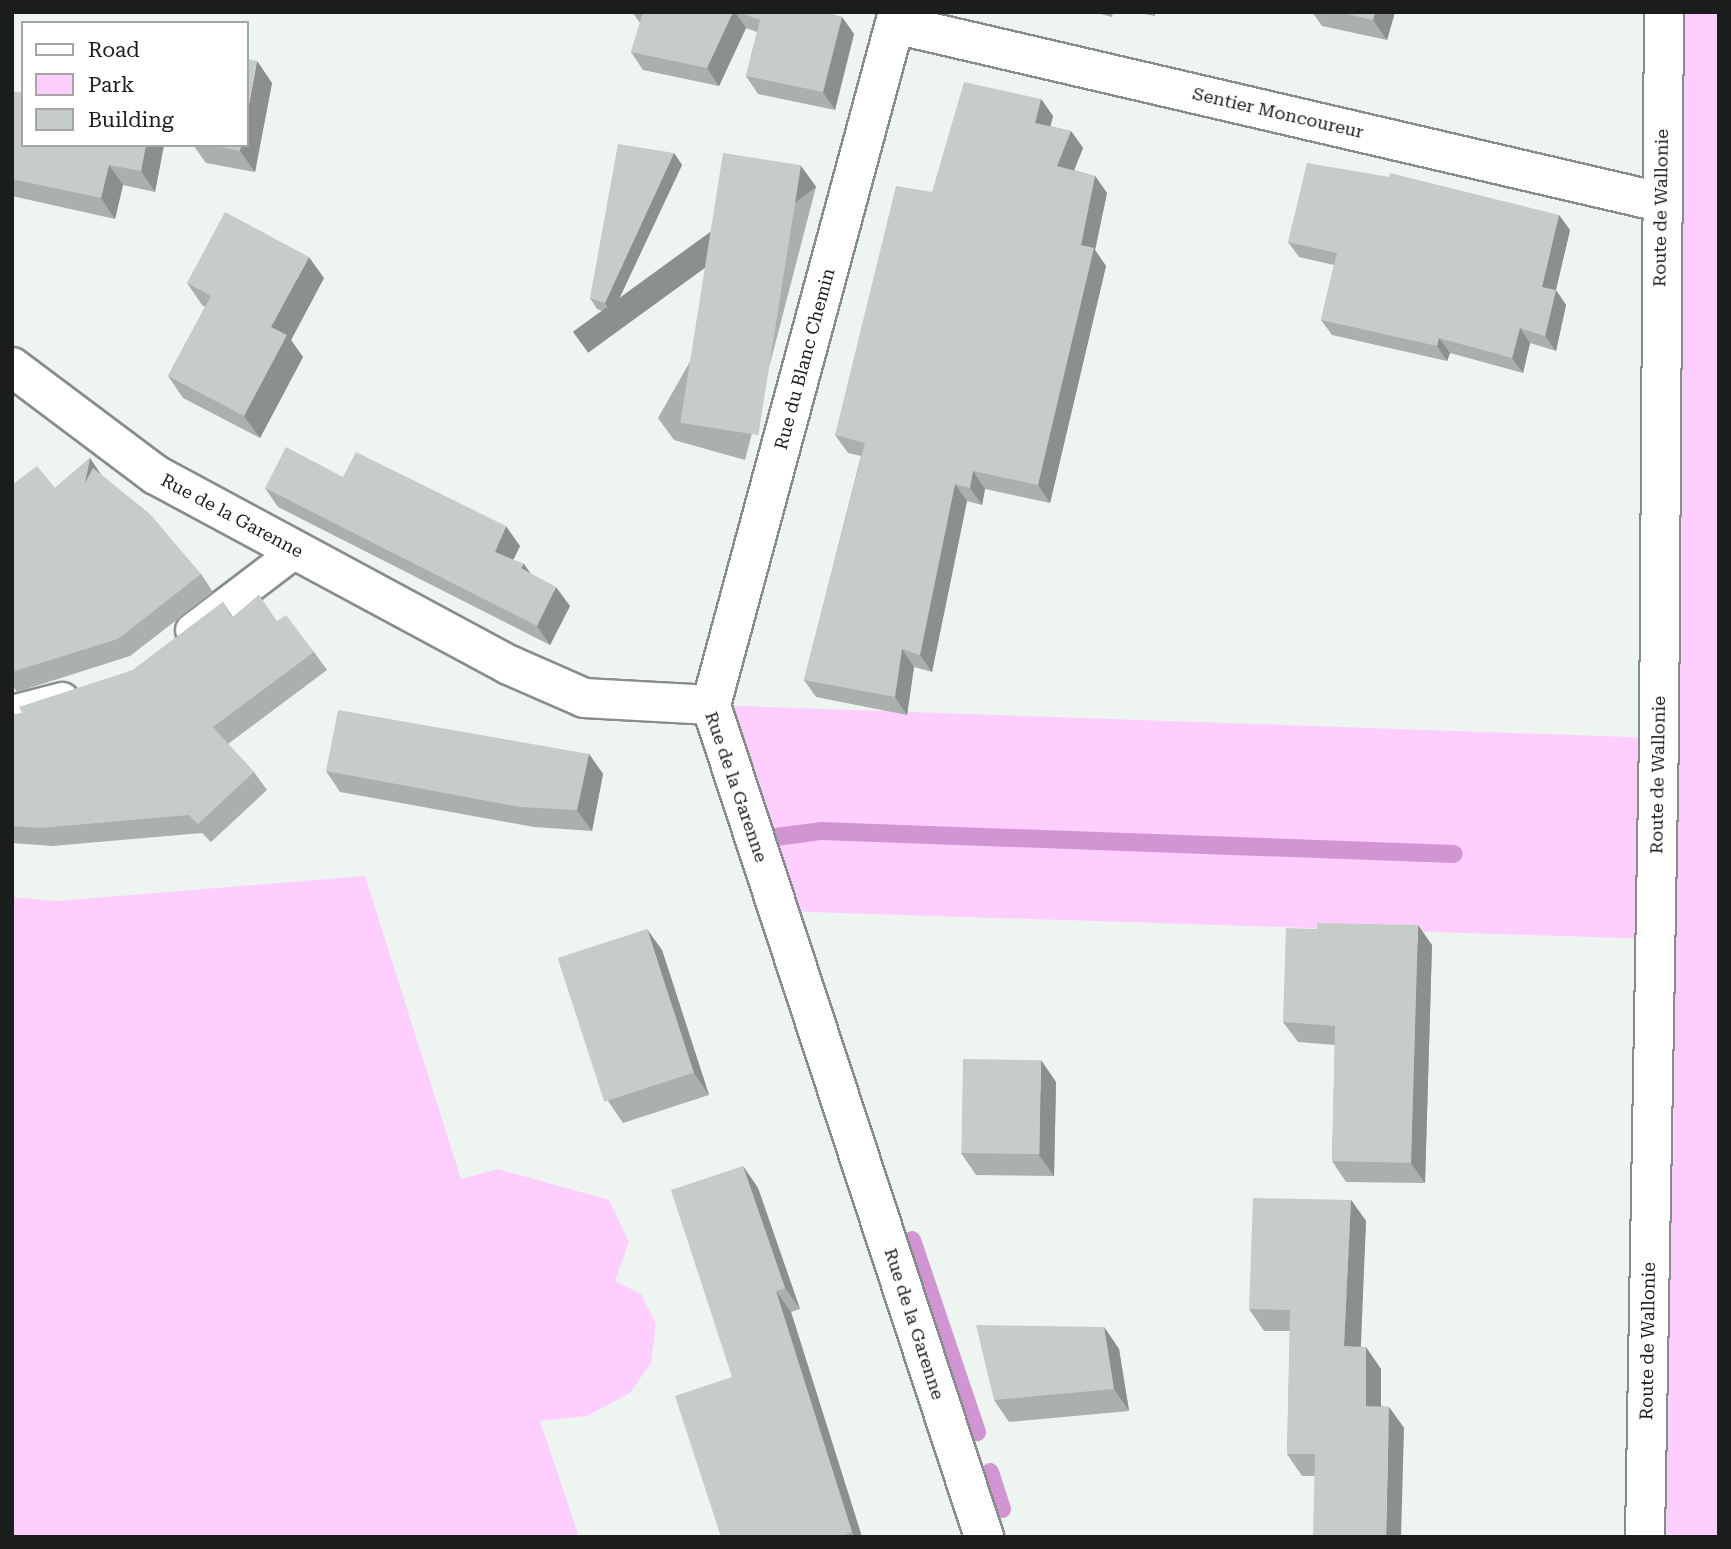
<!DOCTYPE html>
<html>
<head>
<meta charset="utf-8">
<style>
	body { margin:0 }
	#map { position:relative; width:1731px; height:1549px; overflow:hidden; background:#eef5f1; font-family:"Roboto Serif",serif }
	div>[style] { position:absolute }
	.green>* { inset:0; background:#feceff }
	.stream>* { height:18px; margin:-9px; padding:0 9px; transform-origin:9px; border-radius:9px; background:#d195d3 }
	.roads { filter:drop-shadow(2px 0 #878d89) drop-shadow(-2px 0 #878d89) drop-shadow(0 2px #878d89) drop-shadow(0 -2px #878d89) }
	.lane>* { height:32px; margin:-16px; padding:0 16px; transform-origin:16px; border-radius:16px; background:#fff }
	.street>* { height:38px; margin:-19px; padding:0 19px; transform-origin:19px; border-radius:19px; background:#fff }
	.secondary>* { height:38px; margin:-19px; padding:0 19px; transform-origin:19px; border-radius:19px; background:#fff }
	.wall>* { inset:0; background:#aab0ad }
	.shaded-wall>* { inset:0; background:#8b908d; transform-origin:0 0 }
	.building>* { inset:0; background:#c6cdc9; transform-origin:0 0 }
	span { translate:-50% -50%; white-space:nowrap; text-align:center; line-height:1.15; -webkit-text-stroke:6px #fff; paint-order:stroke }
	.street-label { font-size:18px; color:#1b1d1c }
	.frame { position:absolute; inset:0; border:14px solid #1b1d1c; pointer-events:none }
	.legend { position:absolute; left:21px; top:21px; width:228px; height:126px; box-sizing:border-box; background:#fff; border:2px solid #a4a5a4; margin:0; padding:9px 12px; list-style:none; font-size:21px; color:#1b1d1c }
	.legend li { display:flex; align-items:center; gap:14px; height:35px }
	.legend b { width:35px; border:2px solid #a4a5a4 }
</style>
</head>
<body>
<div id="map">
	<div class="green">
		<div style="clip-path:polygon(1664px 12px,1719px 12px,1719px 1537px,1645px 1537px,1655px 939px,778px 911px,711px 705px,1658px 738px)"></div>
		<div style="clip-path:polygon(365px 876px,461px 1179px,498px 1169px,609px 1200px,629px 1242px,615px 1281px,641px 1294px,656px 1324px,651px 1363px,630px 1393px,587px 1416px,540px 1421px,579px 1537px,12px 1537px,12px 897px,57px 901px)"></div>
	</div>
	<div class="stream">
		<div style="left:776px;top:837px;width:45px;rotate:-7.6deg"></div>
		<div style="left:821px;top:831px;width:633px;rotate:2.08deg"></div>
		<div style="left:912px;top:1240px;width:203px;rotate:71.3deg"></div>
		<div style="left:990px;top:1472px;width:39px;rotate:72deg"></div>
	</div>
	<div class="roads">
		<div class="lane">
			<div style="left:192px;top:630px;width:131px;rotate:-37.2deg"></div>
			<div style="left:12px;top:712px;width:52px;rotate:-14.6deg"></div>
		</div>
		<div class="street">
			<div style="left:895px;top:24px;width:785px;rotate:13.1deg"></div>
			<div style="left:12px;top:367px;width:180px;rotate:36.9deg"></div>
			<div style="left:156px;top:475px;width:401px;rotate:28.3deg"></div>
			<div style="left:509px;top:665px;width:82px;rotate:23.7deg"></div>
			<div style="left:584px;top:698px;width:127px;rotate:3.2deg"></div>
			<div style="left:711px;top:705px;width:876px;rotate:71.83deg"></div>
			<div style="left:711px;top:705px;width:718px;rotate:-74.9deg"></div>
		</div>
		<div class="secondary">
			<div style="left:1645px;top:1537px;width:799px;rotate:-89deg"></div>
			<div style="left:1659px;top:738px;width:726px;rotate:-89.61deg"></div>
		</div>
	</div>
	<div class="wall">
		<div style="clip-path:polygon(632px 12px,824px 12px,842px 17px,854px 34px,835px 110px,758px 94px,746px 76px,757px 32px,746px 28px,719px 86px,643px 70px,631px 52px,640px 23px)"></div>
		<div style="clip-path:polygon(1093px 12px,1113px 12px,1112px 17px)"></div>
		<div style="clip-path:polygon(1133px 12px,1155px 12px,1155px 16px)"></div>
		<div style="clip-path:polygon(1312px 12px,1395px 12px,1387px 40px,1322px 26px)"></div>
		<div style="clip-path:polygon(257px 61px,272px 83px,255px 172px,206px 163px,193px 145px,247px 145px)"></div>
		<div style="clip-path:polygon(12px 91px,23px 145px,164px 145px,155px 192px,123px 185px,115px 219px,12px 196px)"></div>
		<div style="clip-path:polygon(1041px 99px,1053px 116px,1050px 126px,1071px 131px,1083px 148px,1074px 170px,1095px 176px,1107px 193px,1095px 250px,1106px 266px,1050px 503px,985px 489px,982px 505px,967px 501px,932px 672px,914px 667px,907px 715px,816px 697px,804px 680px,861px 456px,848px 453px,835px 435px,932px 192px)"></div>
		<div style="clip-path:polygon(674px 153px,682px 165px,612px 314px,597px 309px,590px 298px)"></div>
		<div style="clip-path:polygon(801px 166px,816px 187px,745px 460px,674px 440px,658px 418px)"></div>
		<div style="clip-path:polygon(1559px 215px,1570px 230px,1556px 290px,1566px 305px,1556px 351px,1530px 343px,1523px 373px,1450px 353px,1447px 361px,1332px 335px,1321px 320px,1334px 265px,1299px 257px,1288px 242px)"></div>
		<div style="clip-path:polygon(324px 278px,291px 340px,303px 357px,260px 438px,183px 398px,168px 376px,205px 307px,202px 305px,187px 283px)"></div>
		<div style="clip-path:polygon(90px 458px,101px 475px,201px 574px,213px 592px,130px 656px,17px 692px,12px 685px,12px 485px,55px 488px)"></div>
		<div style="clip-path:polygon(343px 477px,520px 546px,513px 560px,524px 564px,530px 573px,570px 606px,550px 645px,278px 507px,265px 488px)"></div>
		<div style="clip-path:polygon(259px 595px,277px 622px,314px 652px,327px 670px,228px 744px,254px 772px,267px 790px,211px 842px,202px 833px,52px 846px,12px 843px,12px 715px,22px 713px,133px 670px,223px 602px,233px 617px)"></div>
		<div style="clip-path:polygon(589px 754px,603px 774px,592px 831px,534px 827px,340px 792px,326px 771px)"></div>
		<div style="clip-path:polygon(1317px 929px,1432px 945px,1425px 1183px,1346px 1182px,1332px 1161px,1335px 1045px,1298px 1042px,1283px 1022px)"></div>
		<div style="clip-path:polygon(662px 950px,709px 1095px,623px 1123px,608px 1101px)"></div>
		<div style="clip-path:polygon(1056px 1082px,1054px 1176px,976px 1175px,961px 1153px)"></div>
		<div style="clip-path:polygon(743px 1166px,758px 1188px,800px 1309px,791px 1312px,862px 1537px,721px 1537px,732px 1377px)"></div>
		<div style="clip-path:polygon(1351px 1200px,1366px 1221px,1360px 1347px,1381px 1369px,1381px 1406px,1389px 1407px,1404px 1428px,1314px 1476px,1302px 1476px,1287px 1454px,1290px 1331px,1264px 1331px,1249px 1309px)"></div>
		<div style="clip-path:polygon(1104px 1327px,1119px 1349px,1129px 1411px,1009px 1422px,994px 1400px)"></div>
	</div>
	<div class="shaded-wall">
		<div style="clip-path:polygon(733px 12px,735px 12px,746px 28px,719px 86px,707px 68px)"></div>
		<div style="clip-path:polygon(1375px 12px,1395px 12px,1387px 40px,1373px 20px)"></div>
		<div style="clip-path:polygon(842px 17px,854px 34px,835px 110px,823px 92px)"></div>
		<div style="clip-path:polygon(257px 61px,272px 83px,255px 172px,240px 151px,241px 145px,247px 145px,247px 115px)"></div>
		<div style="clip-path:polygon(1041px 99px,1053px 116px,1047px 140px,1035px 123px)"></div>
		<div style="clip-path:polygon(1071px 131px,1083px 148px,1069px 183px,1057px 166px)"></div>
		<div style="clip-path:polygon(146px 145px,164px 145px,155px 192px,141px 171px)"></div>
		<div style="clip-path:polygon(674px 153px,682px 165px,612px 314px,605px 303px)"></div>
		<div style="clip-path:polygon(109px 165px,123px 185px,115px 219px,101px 198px)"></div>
		<div style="left:801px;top:166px;width:26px;height:282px;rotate:54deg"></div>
		<div style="clip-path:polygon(1095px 176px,1107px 193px,1095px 250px,1106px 266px,1050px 503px,1038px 485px,1081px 245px)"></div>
		<div style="clip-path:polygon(1559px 215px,1570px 230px,1553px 302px,1542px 287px)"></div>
		<div style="clip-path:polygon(309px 257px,324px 278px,291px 340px,303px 357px,260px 438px,244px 416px,271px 327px)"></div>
		<div style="clip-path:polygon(1556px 290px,1566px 305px,1556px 351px,1545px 336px)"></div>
		<div style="clip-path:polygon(1520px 328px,1530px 343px,1523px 373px,1512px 358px)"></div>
		<div style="clip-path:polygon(1439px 338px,1450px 353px,1447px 361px,1437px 346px)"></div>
		<div style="clip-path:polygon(90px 458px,102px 476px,85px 483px)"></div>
		<div style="clip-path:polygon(973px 471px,985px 489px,982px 505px,970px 488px)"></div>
		<div style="clip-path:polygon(955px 484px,967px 501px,932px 672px,920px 655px)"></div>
		<div style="clip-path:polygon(506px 526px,520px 546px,508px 571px,495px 552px)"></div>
		<div style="clip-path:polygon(524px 564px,537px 583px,521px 568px)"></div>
		<div style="clip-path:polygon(556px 587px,570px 606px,550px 645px,537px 626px)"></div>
		<div style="clip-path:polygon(902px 649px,914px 667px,907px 715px,895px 697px)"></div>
		<div style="clip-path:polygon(589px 754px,603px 774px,592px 831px,577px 810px)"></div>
		<div style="clip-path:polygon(1418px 925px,1432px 945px,1425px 1183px,1411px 1163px)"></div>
		<div style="clip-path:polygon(647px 929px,662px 950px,709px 1095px,694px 1073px)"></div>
		<div style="clip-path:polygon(1041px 1060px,1056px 1082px,1054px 1176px,1039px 1155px)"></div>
		<div style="clip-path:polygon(743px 1166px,758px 1188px,800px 1309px,785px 1288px)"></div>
		<div style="clip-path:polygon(1351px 1200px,1366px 1221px,1360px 1368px,1344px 1346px)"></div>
		<div style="clip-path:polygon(776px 1291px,791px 1312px,862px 1537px,855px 1537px,852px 1532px)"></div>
		<div style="clip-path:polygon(1104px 1327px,1119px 1349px,1129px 1411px,1114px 1389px)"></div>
		<div style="clip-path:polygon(1366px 1347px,1381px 1369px,1381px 1428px,1366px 1406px)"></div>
		<div style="clip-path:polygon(1389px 1407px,1404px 1428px,1401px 1537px,1386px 1537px)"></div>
	</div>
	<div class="building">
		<div style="clip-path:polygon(643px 12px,733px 12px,707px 68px,631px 52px)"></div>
		<div style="clip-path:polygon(738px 12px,823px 12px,842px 17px,823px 92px,746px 76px,760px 20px)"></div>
		<div style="clip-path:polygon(1338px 12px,1375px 12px,1373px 20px)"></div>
		<div style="clip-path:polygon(247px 59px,257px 61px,247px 115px)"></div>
		<div style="clip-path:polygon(964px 82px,1041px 99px,1035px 123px,1071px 131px,1057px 166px,1095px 176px,1081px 245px,1094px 248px,1038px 485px,973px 471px,970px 488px,955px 484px,920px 655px,902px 649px,895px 697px,804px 680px,865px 443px,835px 435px,896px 186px,932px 192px)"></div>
		<div style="clip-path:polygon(12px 91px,23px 93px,23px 145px,146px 145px,141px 171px,109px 165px,101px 198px,12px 179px)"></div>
		<div style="clip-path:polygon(618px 144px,674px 153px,605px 303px,590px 298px)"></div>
		<div style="clip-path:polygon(211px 145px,241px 145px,240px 151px)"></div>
		<div style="left:723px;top:153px;width:79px;height:273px;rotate:9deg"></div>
		<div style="clip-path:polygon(1307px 163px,1389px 177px,1390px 173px,1559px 215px,1542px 287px,1556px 290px,1545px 336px,1520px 328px,1512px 358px,1439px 338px,1437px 346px,1321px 320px,1337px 253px,1288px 242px)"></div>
		<div style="clip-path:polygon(225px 212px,309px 257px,271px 327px,287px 335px,244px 416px,168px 376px,211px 296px,187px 283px)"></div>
		<div style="clip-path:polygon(286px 447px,343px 477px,356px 452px,506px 526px,495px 552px,524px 564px,521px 568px,556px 587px,537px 626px,265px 488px)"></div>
		<div style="clip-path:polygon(90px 458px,85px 483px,93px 468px,150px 514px,201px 574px,118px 639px,12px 672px,12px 653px,14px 653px,12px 651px,12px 485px,37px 466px,55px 488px)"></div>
		<div style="clip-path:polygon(259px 595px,276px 622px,286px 615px,314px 652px,213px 727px,254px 772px,198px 824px,189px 815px,40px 828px,12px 826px,12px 715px,22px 713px,19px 707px,133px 670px,223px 602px,232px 618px)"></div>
		<div style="clip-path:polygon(338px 710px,589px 754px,577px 810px,520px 807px,326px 771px)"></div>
		<div style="clip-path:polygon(1317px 923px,1418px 925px,1411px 1163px,1332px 1161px,1335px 1026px,1283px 1022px,1286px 928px,1317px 929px)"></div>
		<div style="left:647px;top:929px;width:151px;height:94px;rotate:72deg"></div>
		<div style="left:963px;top:1059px;width:78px;height:94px;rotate:1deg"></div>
		<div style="clip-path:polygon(743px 1166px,785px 1288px,776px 1291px,852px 1532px,839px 1537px,721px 1537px,675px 1396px,732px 1377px,671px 1190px)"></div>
		<div style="clip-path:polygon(1253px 1198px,1351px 1200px,1344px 1346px,1366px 1347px,1366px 1406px,1389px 1407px,1386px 1537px,1313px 1537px,1315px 1454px,1287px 1454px,1290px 1310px,1249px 1309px)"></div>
		<div style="clip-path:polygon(976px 1325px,1104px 1327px,1114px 1389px,994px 1400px)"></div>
	</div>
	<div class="street-label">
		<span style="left:1278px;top:113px;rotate:13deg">Sentier Moncoureur</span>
		<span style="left:1661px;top:208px;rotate:-89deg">Route de Wallonie</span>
		<span style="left:805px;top:359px;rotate:-75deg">Rue du Blanc Chemin</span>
		<span style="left:232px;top:516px;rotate:28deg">Rue de la Garenne</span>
		<span style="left:1658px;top:775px;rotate:-89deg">Route de Wallonie</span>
		<span style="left:736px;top:787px;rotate:71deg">Rue de la Garenne</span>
		<span style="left:914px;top:1324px;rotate:72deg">Rue de la Garenne</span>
		<span style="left:1648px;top:1341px;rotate:-89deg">Route de Wallonie</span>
	</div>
	<div class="frame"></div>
	<ul class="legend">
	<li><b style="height:9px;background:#fff"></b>Road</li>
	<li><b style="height:19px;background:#feceff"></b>Park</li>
	<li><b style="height:19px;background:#c6cdc9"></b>Building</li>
	</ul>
</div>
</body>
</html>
